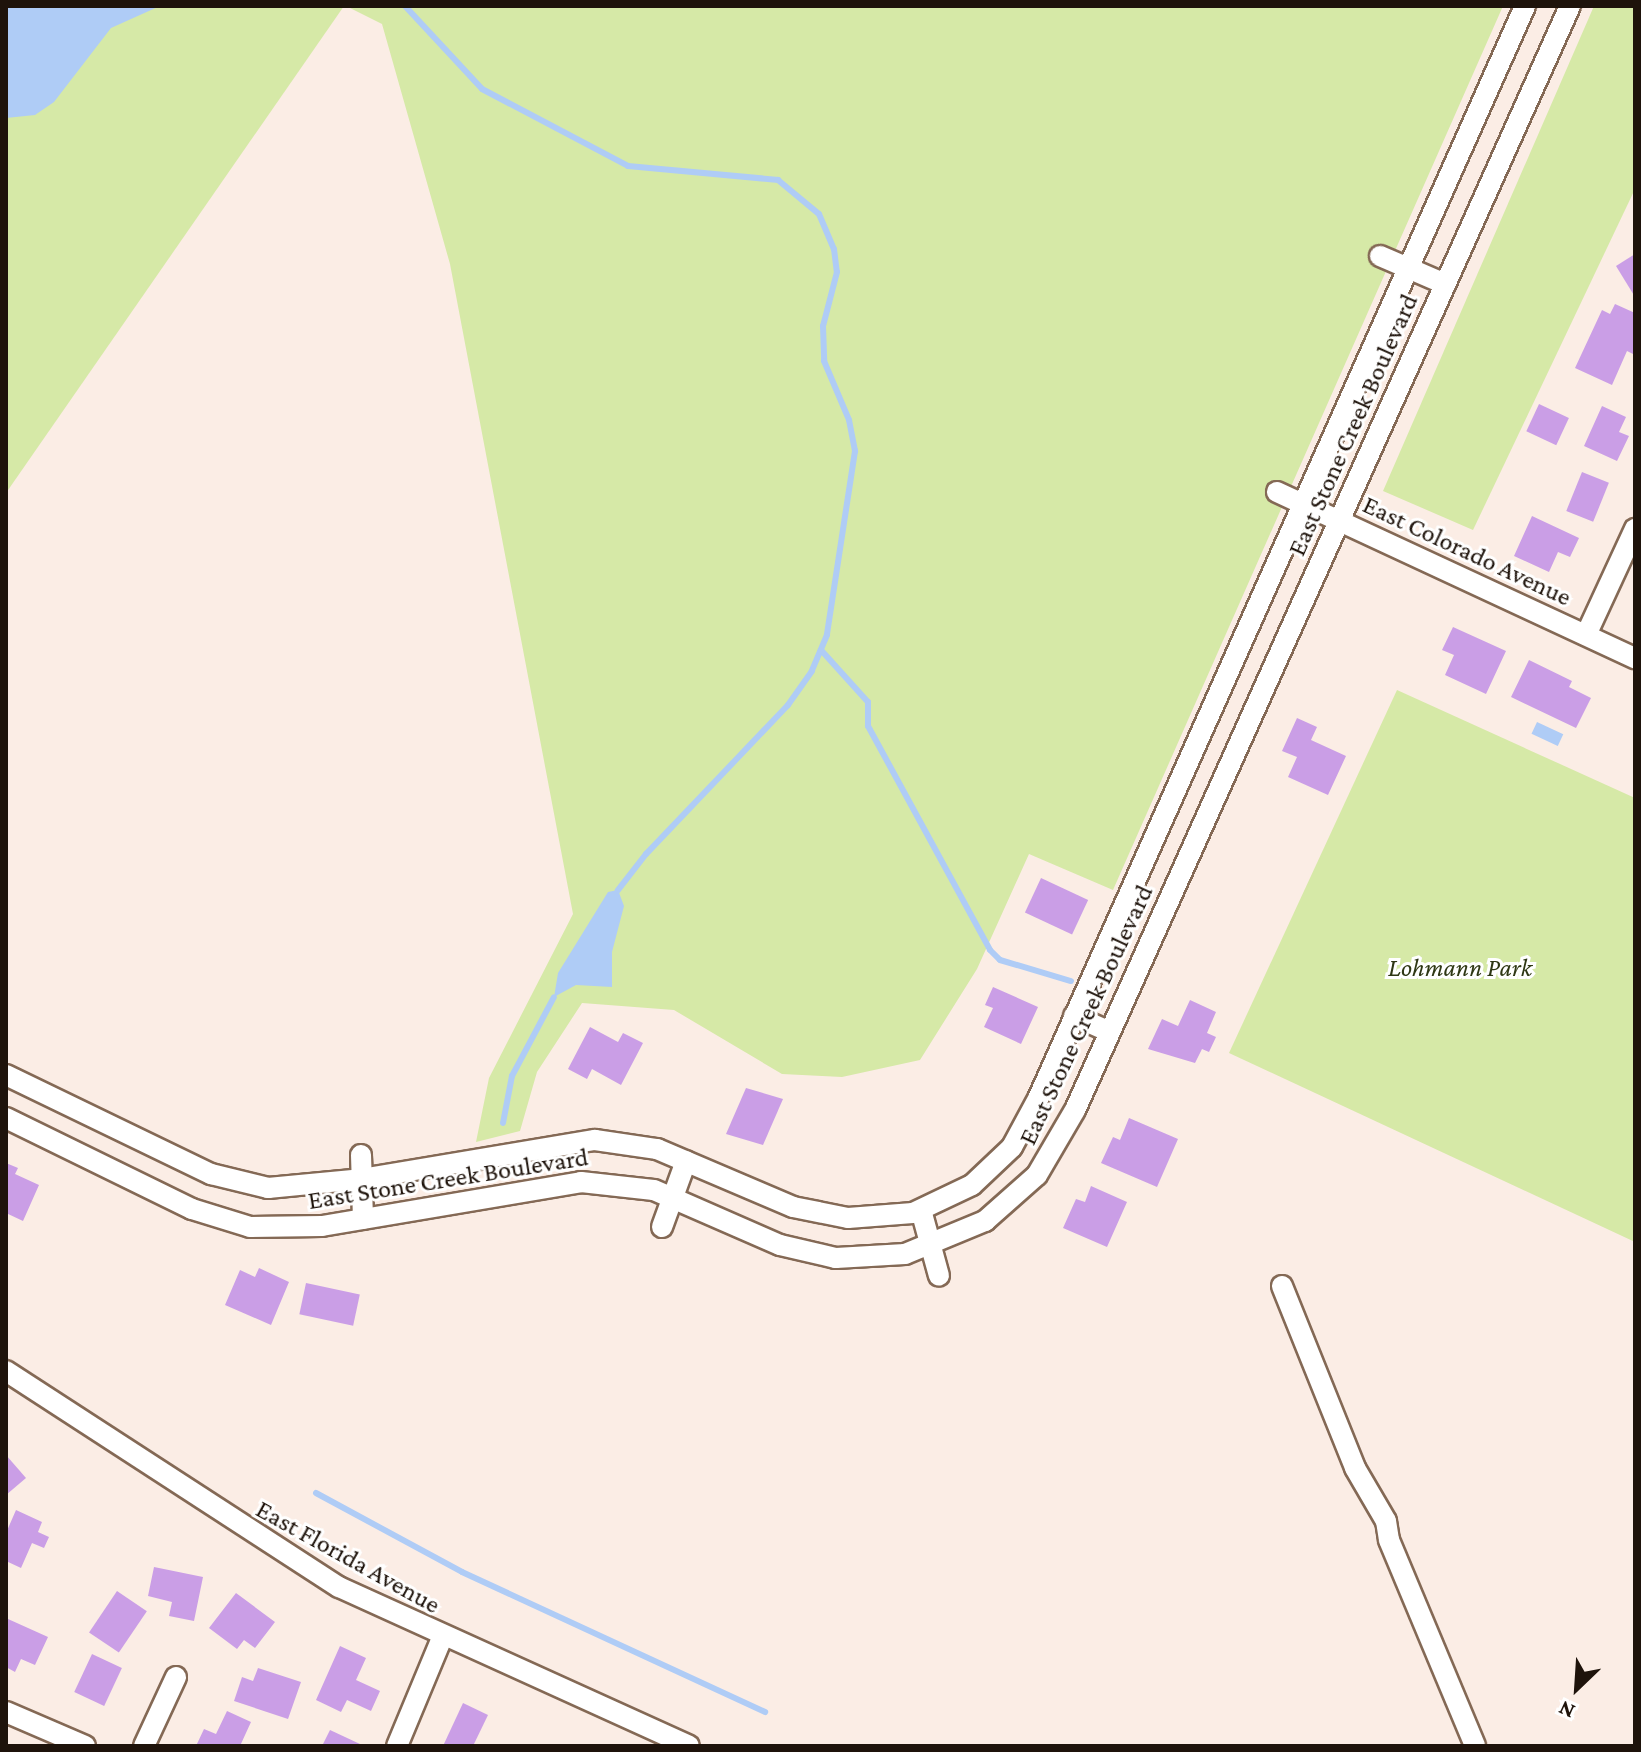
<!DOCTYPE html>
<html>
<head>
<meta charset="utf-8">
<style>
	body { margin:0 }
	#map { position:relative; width:1641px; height:1752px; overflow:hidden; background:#fbede5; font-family:"Crimson Pro",serif }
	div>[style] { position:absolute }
	.green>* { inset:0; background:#d6e9a7 }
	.water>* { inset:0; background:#afccf6; transform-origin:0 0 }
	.stream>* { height:6px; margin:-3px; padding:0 3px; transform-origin:3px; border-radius:3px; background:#afccf6 }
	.building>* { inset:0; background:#ca9ee6; transform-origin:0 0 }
	.roads { filter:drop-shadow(2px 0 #846955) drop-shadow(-2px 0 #846955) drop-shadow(0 2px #846955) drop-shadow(0 -2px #846955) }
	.minor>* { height:20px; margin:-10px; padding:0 10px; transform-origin:10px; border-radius:10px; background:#fff }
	span { translate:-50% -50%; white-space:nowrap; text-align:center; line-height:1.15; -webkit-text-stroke:6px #fff; paint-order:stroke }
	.street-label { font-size:26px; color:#1e130b }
	.park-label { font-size:26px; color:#2e3714; font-style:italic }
	.frame { position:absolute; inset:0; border:8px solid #1e130b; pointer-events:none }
	.north { position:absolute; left:1537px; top:1648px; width:80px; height:80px; -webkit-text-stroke:6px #fff; paint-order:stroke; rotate:205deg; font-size:22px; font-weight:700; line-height:32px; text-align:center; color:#1e130b }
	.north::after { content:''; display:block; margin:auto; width:28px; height:36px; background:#1e130b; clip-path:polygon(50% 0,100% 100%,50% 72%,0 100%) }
</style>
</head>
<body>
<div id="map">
	<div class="green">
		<div style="clip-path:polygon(6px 6px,344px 6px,6px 493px)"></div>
		<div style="clip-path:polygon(346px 6px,1503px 6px,1113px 890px,1029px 854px,977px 969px,920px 1060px,842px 1077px,782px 1074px,674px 1010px,582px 1003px,537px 1072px,520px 1131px,476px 1142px,489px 1078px,573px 914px,450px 264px,382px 24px)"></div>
		<div style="clip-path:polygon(1594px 6px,1635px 6px,1635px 189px,1473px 530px,1383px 491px)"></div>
		<div style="clip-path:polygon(1397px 690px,1635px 798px,1635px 1242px,1229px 1053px)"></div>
	</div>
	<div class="water">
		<div style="clip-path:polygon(6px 6px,160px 6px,111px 28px,54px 102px,35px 115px,6px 118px)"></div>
		<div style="left:1537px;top:722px;width:29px;height:13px;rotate:25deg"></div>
		<div style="clip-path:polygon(618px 890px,624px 906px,612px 952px,612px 987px,576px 985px,554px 997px,558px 973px,608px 892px)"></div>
	</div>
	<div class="stream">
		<div style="left:405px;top:6px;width:113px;rotate:47.1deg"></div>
		<div style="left:482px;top:89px;width:165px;rotate:27.8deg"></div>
		<div style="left:628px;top:166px;width:151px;rotate:5.3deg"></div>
		<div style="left:778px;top:180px;width:53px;rotate:39.7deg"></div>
		<div style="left:819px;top:214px;width:38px;rotate:67deg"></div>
		<div style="left:834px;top:249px;width:23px;rotate:83deg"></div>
		<div style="left:837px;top:272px;width:56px;rotate:104.5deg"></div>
		<div style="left:823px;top:326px;width:35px;rotate:88deg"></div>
		<div style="left:824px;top:361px;width:64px;rotate:67deg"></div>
		<div style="left:849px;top:420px;width:32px;rotate:79deg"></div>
		<div style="left:855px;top:451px;width:186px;rotate:98.7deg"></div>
		<div style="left:827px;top:635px;width:39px;rotate:113deg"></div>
		<div style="left:812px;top:671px;width:42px;rotate:125.2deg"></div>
		<div style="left:788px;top:705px;width:206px;rotate:133.6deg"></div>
		<div style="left:646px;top:854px;width:46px;rotate:127.9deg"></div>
		<div style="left:821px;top:650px;width:70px;rotate:47.9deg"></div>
		<div style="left:868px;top:702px;width:24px;rotate:90deg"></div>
		<div style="left:868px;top:726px;width:255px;rotate:61.4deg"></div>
		<div style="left:990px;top:950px;width:14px;rotate:45deg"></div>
		<div style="left:1000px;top:960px;width:74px;rotate:16.5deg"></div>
		<div style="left:503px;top:1123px;width:48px;rotate:-79.2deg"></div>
		<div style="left:512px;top:1076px;width:89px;rotate:-62deg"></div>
		<div style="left:316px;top:1493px;width:166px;rotate:28.4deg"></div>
		<div style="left:462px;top:1572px;width:334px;rotate:24.8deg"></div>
	</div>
	<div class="building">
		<div style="clip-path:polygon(1635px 254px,1635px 297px,1616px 266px)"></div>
		<div style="clip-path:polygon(1615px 304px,1635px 313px,1635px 355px,1627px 351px,1612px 385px,1575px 368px,1602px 310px,1610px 314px)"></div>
		<div style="left:1539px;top:404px;width:33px;height:30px;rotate:25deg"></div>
		<div style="clip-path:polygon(1602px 406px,1626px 417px,1619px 432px,1629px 436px,1617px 461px,1584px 446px)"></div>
		<div style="left:1582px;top:472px;width:29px;height:42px;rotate:22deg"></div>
		<div style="clip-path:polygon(1532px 516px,1579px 538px,1570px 557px,1558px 552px,1549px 572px,1514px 556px)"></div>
		<div style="clip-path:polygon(1453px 627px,1506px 651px,1486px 694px,1445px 675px,1454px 655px,1442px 650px)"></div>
		<div style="clip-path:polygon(1529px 660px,1572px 681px,1569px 687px,1591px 698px,1576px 728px,1511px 697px)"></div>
		<div style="clip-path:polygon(1297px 718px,1317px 727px,1311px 740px,1346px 756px,1328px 795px,1288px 777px,1297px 757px,1282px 751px)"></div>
		<div style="left:1041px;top:878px;width:52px;height:38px;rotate:25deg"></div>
		<div style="clip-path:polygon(993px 987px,1038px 1007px,1021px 1044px,984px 1027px,993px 1008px,985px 1005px)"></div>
		<div style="clip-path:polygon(1190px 1000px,1216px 1012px,1207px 1033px,1216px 1037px,1209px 1052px,1202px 1049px,1195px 1063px,1148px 1049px,1162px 1019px,1178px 1026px)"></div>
		<div style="clip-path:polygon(590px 1027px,618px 1042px,623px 1033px,643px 1043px,621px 1085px,592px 1069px,587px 1079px,568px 1069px)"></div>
		<div style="clip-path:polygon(746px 1088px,783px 1099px,763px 1145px,726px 1134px)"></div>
		<div style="clip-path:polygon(1129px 1118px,1178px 1139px,1157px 1187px,1101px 1163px,1113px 1137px,1120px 1140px)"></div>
		<div style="clip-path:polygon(6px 1163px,18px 1168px,15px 1174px,39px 1185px,23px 1221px,6px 1213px)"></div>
		<div style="clip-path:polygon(1091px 1186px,1127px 1202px,1107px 1247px,1063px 1228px,1076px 1199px,1085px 1202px)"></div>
		<div style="clip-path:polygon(259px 1268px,289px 1282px,271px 1325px,225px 1305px,240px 1270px,255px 1277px)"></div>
		<div style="left:306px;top:1283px;width:55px;height:32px;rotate:12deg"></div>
		<div style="clip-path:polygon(6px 1455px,26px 1478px,6px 1495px)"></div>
		<div style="clip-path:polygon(16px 1510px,42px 1522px,38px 1532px,49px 1537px,44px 1548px,32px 1543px,21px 1568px,6px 1561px,6px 1533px)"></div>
		<div style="clip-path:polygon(154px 1567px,203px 1577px,194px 1621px,169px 1616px,172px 1602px,148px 1596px)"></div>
		<div style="left:117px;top:1591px;width:36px;height:50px;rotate:34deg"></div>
		<div style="clip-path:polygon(236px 1593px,275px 1622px,255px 1648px,244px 1640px,237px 1649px,209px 1628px)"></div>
		<div style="clip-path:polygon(8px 1619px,48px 1637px,35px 1665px,21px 1659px,15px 1672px,6px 1667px)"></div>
		<div style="clip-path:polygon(340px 1646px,366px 1658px,356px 1680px,380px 1691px,371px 1711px,347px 1700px,341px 1712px,316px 1700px)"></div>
		<div style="left:92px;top:1654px;width:33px;height:42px;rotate:25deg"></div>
		<div style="clip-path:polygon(258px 1668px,301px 1682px,288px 1719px,234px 1701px,242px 1677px,253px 1681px)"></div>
		<div style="clip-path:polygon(463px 1703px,488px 1715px,473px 1746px,443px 1746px)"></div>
		<div style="clip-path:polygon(227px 1711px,251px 1722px,240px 1746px,196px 1746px,204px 1729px,216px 1734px)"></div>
		<div style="clip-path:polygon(330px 1730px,360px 1744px,359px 1746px,322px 1746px)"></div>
	</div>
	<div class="roads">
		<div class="minor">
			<div style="left:1380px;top:256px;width:71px;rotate:23.3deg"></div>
			<div style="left:1277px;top:492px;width:395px;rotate:24.9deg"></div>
			<div style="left:1586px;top:635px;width:117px;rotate:-65.2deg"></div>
			<div style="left:1074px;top:1016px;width:39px;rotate:24deg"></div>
			<div style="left:6px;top:1075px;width:228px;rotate:25.8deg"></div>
			<div style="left:211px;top:1174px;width:59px;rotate:13.8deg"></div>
			<div style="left:268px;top:1188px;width:93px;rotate:-5.5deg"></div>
			<div style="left:361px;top:1179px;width:237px;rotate:-9.5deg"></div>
			<div style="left:595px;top:1140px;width:63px;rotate:8.3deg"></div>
			<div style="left:657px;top:1149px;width:148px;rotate:23.1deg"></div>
			<div style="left:793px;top:1207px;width:56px;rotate:11.3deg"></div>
			<div style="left:848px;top:1218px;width:65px;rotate:-4.4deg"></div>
			<div style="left:913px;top:1213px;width:65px;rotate:-25.4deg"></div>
			<div style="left:972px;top:1185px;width:55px;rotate:-43.5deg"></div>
			<div style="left:1012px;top:1147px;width:55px;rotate:-61.6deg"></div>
			<div style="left:1038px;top:1099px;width:1197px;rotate:-65.98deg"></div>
			<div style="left:6px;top:1118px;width:207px;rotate:26.1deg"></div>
			<div style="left:192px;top:1209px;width:61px;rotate:17.2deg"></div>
			<div style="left:250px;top:1227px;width:72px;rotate:-0.8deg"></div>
			<div style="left:322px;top:1226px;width:263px;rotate:-9.6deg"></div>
			<div style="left:581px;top:1182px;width:73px;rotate:6.3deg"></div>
			<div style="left:654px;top:1190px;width:137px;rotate:23.6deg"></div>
			<div style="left:780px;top:1245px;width:57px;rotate:13.1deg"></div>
			<div style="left:836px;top:1258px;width:69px;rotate:-3.3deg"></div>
			<div style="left:905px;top:1254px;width:87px;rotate:-22.4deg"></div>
			<div style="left:985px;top:1221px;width:69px;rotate:-41.5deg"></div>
			<div style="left:1037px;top:1175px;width:75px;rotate:-59.7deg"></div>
			<div style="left:1075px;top:1110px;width:1210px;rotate:-65.85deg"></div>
			<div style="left:361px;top:1155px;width:64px;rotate:88.2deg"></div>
			<div style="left:921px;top:1210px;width:68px;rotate:74.7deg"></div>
			<div style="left:662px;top:1227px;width:70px;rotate:-70deg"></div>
			<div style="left:1282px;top:1286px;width:196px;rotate:68.1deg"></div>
			<div style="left:1355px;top:1468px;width:61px;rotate:59.7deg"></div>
			<div style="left:1386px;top:1521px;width:19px;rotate:81deg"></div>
			<div style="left:1389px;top:1540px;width:223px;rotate:67.3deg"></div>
			<div style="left:6px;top:1371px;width:397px;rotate:33deg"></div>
			<div style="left:339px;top:1587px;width:384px;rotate:24.4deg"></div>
			<div style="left:6px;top:1712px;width:86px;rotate:23.3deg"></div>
			<div style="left:144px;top:1746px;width:76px;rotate:-65.1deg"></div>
			<div style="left:397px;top:1746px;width:117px;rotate:-67.4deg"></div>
		</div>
	</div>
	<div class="street-label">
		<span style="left:1353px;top:425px;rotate:-66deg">East Stone Creek Boulevard</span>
		<span style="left:1467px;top:551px;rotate:25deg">East Colorado Avenue</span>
		<span style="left:1086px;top:1015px;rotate:-65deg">East Stone Creek Boulevard</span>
		<span style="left:448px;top:1179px;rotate:-9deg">East Stone Creek Boulevard</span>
		<span style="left:348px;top:1557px;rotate:29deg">East Florida Avenue</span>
	</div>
	<div class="park-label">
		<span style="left:1460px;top:968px">Lohmann Park</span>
	</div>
	<div class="frame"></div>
	<div class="north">N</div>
</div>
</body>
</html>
